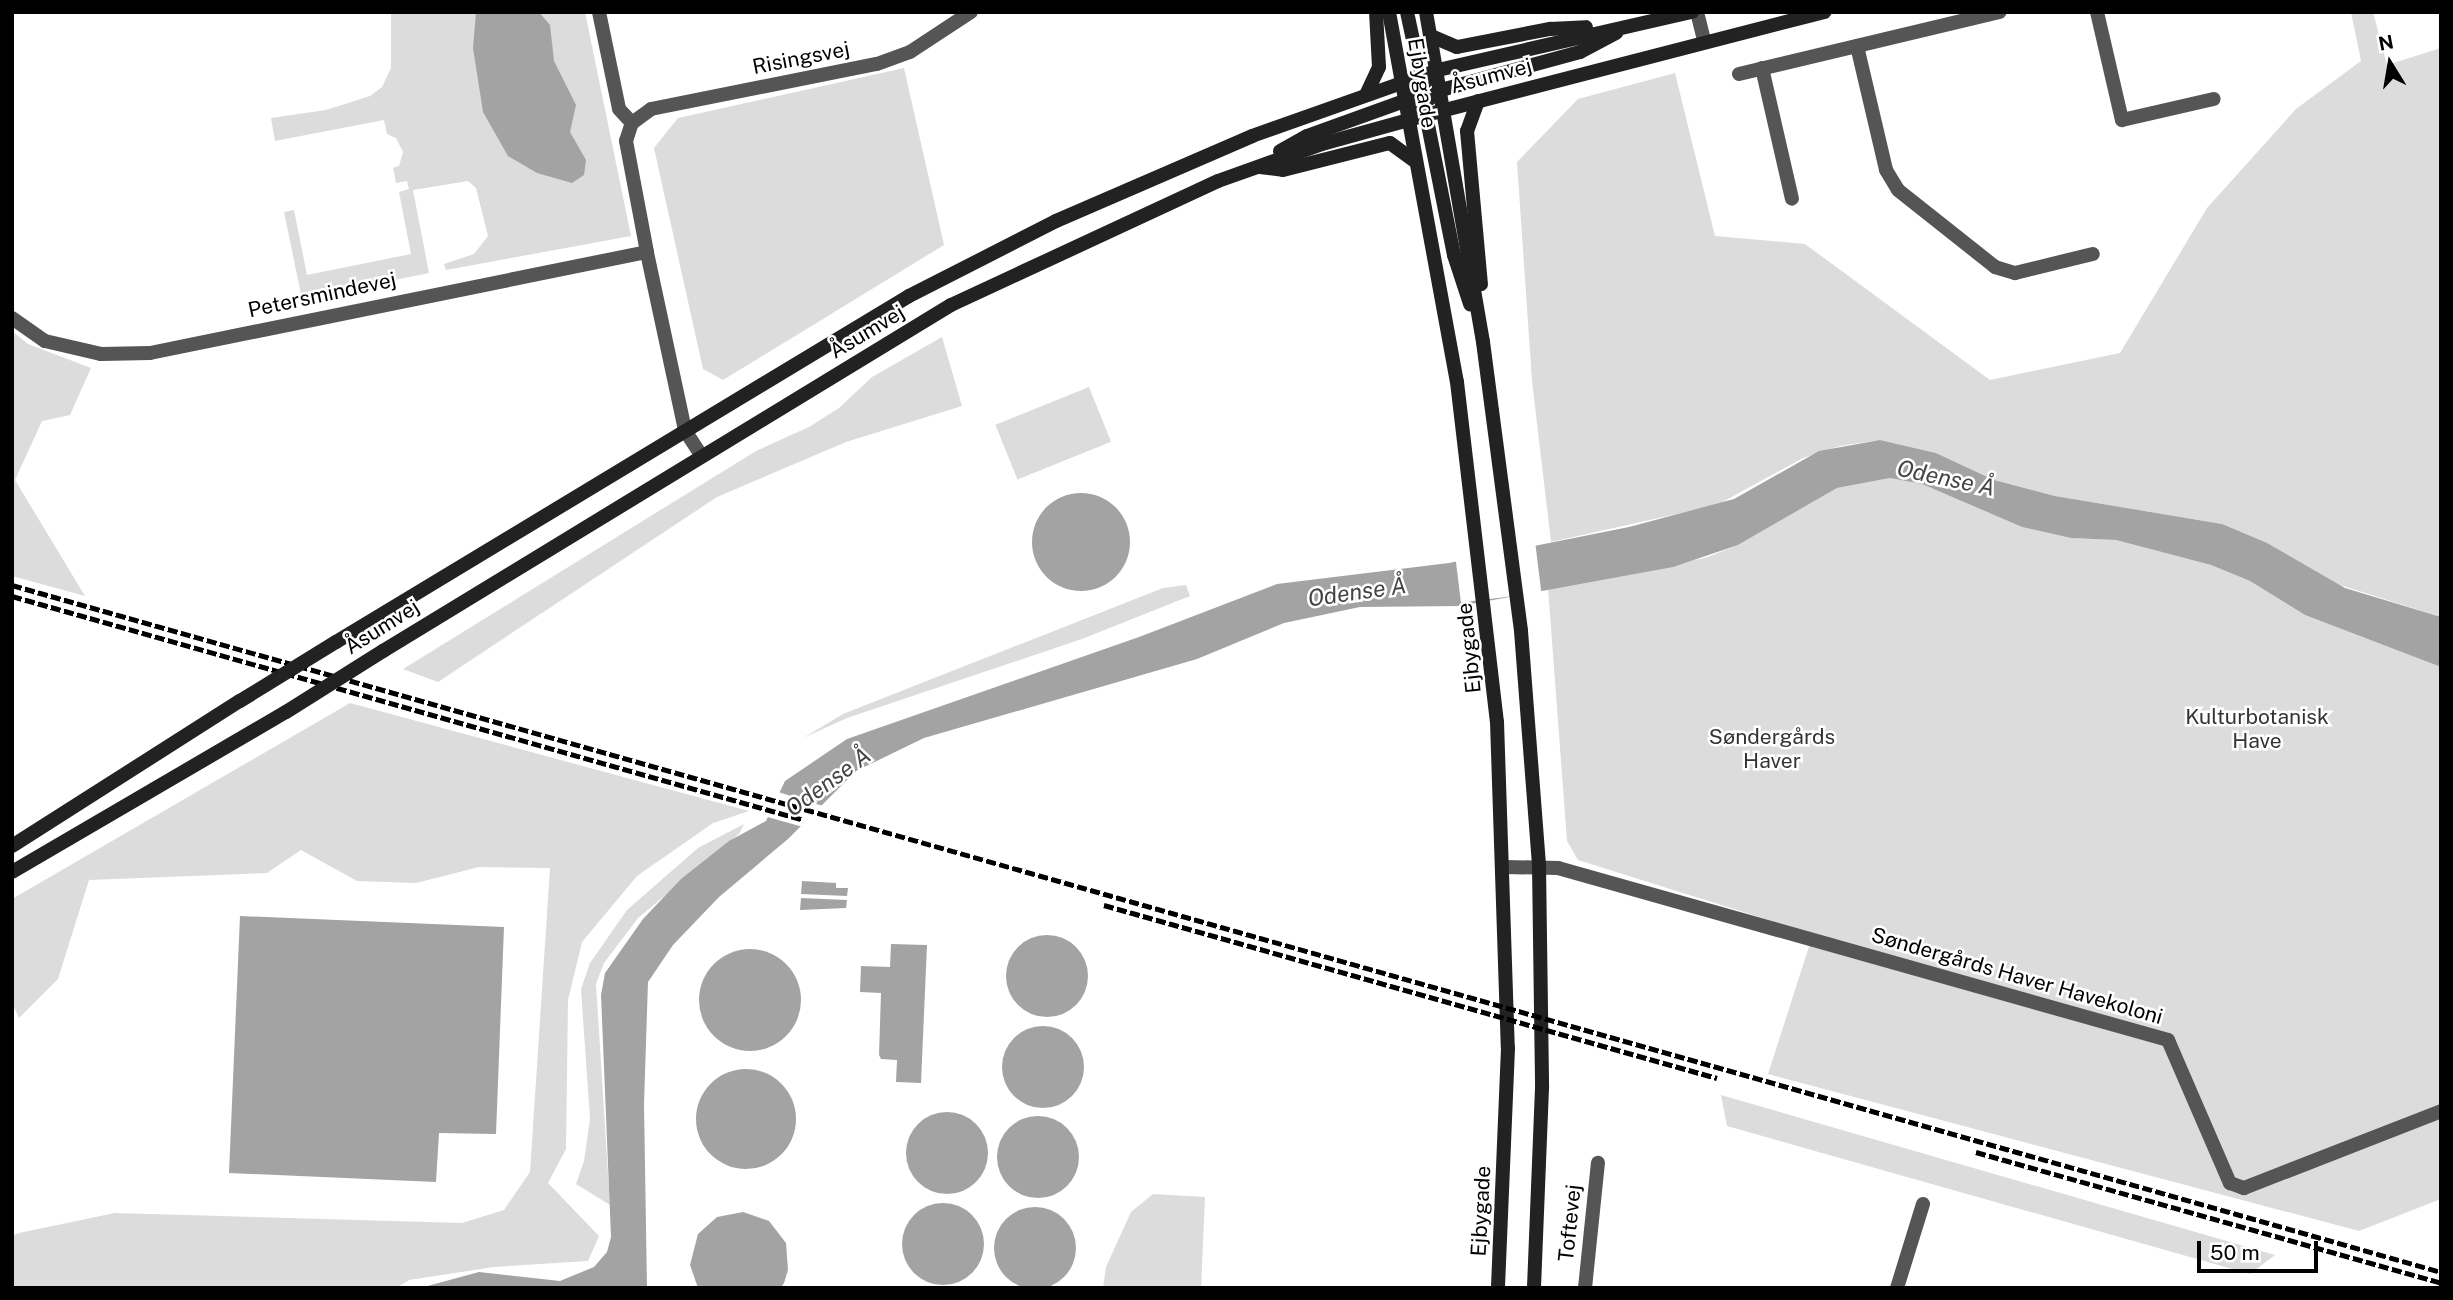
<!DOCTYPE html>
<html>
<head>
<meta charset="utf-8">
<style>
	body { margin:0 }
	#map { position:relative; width:2453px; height:1300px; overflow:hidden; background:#fff; font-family:"Public Sans",sans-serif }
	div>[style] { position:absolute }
	.green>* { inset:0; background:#dcdcdc; transform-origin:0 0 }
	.water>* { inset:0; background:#a3a3a3 }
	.round { border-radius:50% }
	.pier>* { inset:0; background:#fff; transform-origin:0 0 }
	.street>* { height:14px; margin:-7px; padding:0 7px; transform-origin:7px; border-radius:7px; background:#555 }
	.secondary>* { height:14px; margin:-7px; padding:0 7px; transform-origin:7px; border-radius:7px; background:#222 }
	.rail>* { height:4.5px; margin-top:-2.25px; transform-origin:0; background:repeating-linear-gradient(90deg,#000 0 10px,transparent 0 13.5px) }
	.secondary-bridge>* { height:14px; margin:-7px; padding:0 7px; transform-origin:7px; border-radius:7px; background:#222 }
	span { translate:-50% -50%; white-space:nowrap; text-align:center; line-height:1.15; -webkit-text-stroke:5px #fff; paint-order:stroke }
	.street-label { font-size:21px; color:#000 }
	.park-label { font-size:21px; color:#333 }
	.water-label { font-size:23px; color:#444; font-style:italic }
	.frame { position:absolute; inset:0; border:14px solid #000; pointer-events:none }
	.north { position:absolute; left:2355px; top:28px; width:70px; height:70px; -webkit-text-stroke:5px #fff; paint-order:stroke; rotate:349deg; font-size:19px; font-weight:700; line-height:28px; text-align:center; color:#000 }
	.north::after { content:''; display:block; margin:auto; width:24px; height:32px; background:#000; clip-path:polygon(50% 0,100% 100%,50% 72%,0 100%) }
	.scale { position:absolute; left:2197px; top:1241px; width:121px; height:32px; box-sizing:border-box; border:4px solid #000; border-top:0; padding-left:9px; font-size:21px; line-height:24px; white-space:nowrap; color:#000; -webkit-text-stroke:5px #fff; paint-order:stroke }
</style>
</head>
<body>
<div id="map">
	<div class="green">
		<div style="clip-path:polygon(391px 12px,585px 12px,631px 236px,446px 270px,444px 264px,474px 254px,488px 236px,476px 188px,468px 181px,413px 190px,429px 273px,302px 299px,284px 212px,294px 210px,307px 275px,411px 254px,399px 192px,409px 189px,407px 181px,396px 183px,393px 168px,399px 166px,403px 152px,396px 138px,387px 134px,384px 120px,275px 141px,271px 118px,326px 110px,370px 96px,382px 87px,391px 68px)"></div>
		<div style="clip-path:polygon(2351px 12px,2373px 12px,2387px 65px,2441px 48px,2441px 617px,2340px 585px,2222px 524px,2055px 496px,1994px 480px,1936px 453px,1880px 440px,1840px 446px,1803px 458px,1717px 505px,1551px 542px,1532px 381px,1517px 162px,1578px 99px,1675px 73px,1715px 236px,1805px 244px,1990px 380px,2120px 353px,2207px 208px,2296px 109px,2361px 61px)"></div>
		<div style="clip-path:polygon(904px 68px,944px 245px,723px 380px,703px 369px,654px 148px,678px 118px)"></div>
		<div style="clip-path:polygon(12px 331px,28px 344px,91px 368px,70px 415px,42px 421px,15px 480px,85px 596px,12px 576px)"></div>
		<div style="clip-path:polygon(942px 337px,962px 406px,846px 442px,717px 497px,438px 682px,403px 669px,756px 451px,809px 427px,839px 408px,872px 377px)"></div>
		<div style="left:1089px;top:387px;width:59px;height:101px;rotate:68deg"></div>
		<div style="clip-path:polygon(1890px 478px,1922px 484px,2022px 527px,2071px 538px,2116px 540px,2211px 565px,2250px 581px,2305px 615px,2441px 667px,2441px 1199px,2359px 1231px,1768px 1074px,1813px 934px,1578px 860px,1567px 841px,1548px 588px,1705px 558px,1738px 545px,1837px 488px)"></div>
		<div style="clip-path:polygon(1186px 585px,1190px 596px,1082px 639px,847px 718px,803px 738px,843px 714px,1163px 588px)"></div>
		<div style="clip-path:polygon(350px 703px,749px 811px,713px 823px,637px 876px,582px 942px,568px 1000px,566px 1149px,548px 1183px,599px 1236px,588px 1261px,494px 1267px,409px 1280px,396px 1288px,12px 1288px,12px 1236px,19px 1233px,115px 1213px,462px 1223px,504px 1210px,530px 1172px,550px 868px,479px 867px,416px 883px,357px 881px,301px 850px,267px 873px,89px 880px,58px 979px,19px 1018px,12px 1003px,12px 899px)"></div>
		<div style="clip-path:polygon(744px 824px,739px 834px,638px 918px,604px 963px,596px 984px,610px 1205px,576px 1184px,584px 1161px,590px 1119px,581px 989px,590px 963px,627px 910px,698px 848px)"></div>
		<div style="clip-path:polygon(1721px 1095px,2275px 1255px,2250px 1274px,1727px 1126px)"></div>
		<div style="clip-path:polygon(1153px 1194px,1205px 1197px,1201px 1288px,1103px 1288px,1106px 1267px,1131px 1212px)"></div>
	</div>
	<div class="water">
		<div style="clip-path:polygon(476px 12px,539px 12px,550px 25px,554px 61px,576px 105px,570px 132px,586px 160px,584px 175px,572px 183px,537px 173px,508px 156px,483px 112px,473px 48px)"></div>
		<div style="clip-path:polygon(1880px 440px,1936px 453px,1994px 480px,2055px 496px,2222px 524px,2267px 543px,2345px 588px,2441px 617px,2441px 667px,2305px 615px,2250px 581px,2211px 565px,2116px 540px,2071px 538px,2022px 527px,1922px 484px,1890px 478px,1837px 488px,1738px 545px,1673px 567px,1460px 606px,1360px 607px,1284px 623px,1197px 659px,924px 738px,856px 771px,788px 839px,719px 897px,673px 945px,648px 982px,644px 1104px,647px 1288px,420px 1288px,479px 1272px,560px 1281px,594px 1267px,607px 1252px,611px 1237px,601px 995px,605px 973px,643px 919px,681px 879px,729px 841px,766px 821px,785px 781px,847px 739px,1139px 637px,1277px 584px,1449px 563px,1629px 527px,1734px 499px,1819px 451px)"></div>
		<div class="round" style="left:1032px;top:493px;width:98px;height:98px"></div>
		<div style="clip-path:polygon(802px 881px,836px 883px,836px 888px,848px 888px,847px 896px,801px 894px)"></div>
		<div style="clip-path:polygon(801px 898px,847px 900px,846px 908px,800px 910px)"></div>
		<div style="clip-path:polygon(240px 916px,504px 927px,496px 1134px,439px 1133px,436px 1182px,229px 1173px)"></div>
		<div class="round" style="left:1006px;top:935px;width:82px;height:82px"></div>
		<div style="clip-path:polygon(891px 944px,927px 945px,921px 1083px,896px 1082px,897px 1060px,881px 1059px,879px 1055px,881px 993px,860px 992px,861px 966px,890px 967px)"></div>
		<div class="round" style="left:699px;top:949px;width:102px;height:102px"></div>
		<div class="round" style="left:1002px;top:1026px;width:82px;height:82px"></div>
		<div class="round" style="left:696px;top:1069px;width:100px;height:100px"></div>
		<div class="round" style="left:906px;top:1112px;width:82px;height:82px"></div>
		<div class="round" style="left:997px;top:1116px;width:82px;height:82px"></div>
		<div class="round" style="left:902px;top:1203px;width:82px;height:82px"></div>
		<div class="round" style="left:994px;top:1207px;width:82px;height:82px"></div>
		<div style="clip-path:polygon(743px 1212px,769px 1221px,786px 1243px,788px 1270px,784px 1283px,781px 1288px,698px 1288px,690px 1265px,698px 1234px,717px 1217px)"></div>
	</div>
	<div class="pier">
		<div style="left:1535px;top:541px;width:52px;height:81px;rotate:83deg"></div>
		<div style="clip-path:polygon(775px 791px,823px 806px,803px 827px,764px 816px)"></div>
	</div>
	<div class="street">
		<div style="left:599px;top:12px;width:99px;rotate:78.3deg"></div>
		<div style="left:619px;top:109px;width:19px;rotate:47deg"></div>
		<div style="left:1697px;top:12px;width:29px;rotate:76deg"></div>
		<div style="left:2097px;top:12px;width:111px;rotate:77deg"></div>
		<div style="left:2122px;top:120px;width:94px;rotate:-12.9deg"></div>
		<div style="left:1857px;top:46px;width:127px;rotate:76.8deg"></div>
		<div style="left:1886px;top:170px;width:23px;rotate:59deg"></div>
		<div style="left:1898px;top:190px;width:124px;rotate:38.4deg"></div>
		<div style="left:1995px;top:267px;width:21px;rotate:17deg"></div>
		<div style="left:2015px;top:273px;width:80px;rotate:-13.7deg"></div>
		<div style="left:1762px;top:68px;width:134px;rotate:77.1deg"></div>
		<div style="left:1739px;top:74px;width:268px;rotate:-13.4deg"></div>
		<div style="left:12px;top:318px;width:40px;rotate:34.9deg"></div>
		<div style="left:45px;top:341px;width:57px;rotate:13.1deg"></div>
		<div style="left:101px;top:354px;width:49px;rotate:-1.2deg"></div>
		<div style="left:150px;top:353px;width:507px;rotate:-11.49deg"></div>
		<div style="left:701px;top:455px;width:30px;rotate:-123deg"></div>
		<div style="left:685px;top:430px;width:182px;rotate:-102.1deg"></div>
		<div style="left:647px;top:252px;width:113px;rotate:-100.7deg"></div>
		<div style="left:626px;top:141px;width:19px;rotate:-72deg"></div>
		<div style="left:632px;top:123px;width:24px;rotate:-36deg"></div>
		<div style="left:651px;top:109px;width:230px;rotate:-11.3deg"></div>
		<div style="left:877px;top:64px;width:35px;rotate:-20deg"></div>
		<div style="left:910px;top:52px;width:73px;rotate:-33.3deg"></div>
		<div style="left:1505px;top:867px;width:53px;rotate:1.1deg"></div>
		<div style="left:1558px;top:868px;width:634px;rotate:15.75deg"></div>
		<div style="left:2168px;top:1040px;width:156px;rotate:66.6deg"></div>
		<div style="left:2230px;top:1183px;width:15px;rotate:20deg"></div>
		<div style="left:2244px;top:1188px;width:212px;rotate:-21.3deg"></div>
		<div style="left:1585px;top:1288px;width:126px;rotate:-84.1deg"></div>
		<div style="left:1897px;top:1288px;width:88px;rotate:-72.8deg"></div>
	</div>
	<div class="secondary">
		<div style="left:1389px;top:12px;width:376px;rotate:79.6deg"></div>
		<div style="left:1457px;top:382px;width:342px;rotate:83.3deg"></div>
		<div style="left:1497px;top:722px;width:326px;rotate:88.1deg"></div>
		<div style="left:1508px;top:1048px;width:240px;rotate:92.4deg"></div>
		<div style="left:1407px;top:12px;width:72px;rotate:77.9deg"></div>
		<div style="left:1426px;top:12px;width:335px;rotate:80.2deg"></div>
		<div style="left:1483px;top:342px;width:291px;rotate:82.5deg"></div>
		<div style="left:1521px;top:631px;width:236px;rotate:85.6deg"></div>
		<div style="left:1539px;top:866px;width:222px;rotate:89.2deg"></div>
		<div style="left:1542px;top:1088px;width:200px;rotate:92.3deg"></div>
		<div style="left:1431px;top:36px;width:28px;rotate:23deg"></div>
		<div style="left:1457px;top:47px;width:95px;rotate:-11deg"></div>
		<div style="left:1550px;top:29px;width:36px;rotate:-3deg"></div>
		<div style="left:1401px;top:83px;width:19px;rotate:36deg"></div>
		<div style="left:1416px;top:94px;width:23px;rotate:65deg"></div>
		<div style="left:1426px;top:115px;width:143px;rotate:78.7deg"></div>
		<div style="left:1454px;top:255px;width:52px;rotate:71.9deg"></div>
		<div style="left:1366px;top:95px;width:31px;rotate:-65deg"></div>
		<div style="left:1379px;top:67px;width:55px;rotate:-93.1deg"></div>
		<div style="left:1478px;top:101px;width:32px;rotate:110deg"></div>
		<div style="left:1467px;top:131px;width:154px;rotate:84.8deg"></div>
		<div style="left:1415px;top:110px;width:33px;rotate:-38deg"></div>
		<div style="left:1441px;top:90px;width:144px;rotate:-15.3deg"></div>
		<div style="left:1580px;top:52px;width:41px;rotate:-27.8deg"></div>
		<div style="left:1280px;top:151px;width:31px;rotate:-29deg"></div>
		<div style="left:1307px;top:136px;width:103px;rotate:-19.8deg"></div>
		<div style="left:1404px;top:101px;width:45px;rotate:-42.3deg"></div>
		<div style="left:1260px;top:167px;width:23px;rotate:7deg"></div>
		<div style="left:1283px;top:170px;width:110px;rotate:-14.2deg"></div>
		<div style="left:1390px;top:143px;width:29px;rotate:36deg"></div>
		<div style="left:336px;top:642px;width:669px;rotate:-31.13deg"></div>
		<div style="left:909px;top:296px;width:165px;rotate:-27deg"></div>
		<div style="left:1056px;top:221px;width:214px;rotate:-23.4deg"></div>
		<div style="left:1252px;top:136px;width:197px;rotate:-19.5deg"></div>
		<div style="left:1438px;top:70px;width:261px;rotate:-12.9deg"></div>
		<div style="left:383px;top:651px;width:665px;rotate:-31.35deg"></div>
		<div style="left:951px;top:305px;width:294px;rotate:-24.9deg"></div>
		<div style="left:1218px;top:181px;width:110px;rotate:-19.6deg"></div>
		<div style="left:1322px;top:144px;width:128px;rotate:-15.5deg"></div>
		<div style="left:1445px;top:110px;width:392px;rotate:-14.5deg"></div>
		<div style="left:12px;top:846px;width:270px;rotate:-32.5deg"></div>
		<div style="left:12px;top:872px;width:317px;rotate:-30.3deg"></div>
	</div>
	<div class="rail">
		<div style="left:12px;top:585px;width:2524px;rotate:15.79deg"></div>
		<div style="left:12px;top:596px;width:823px;rotate:15.79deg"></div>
		<div style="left:1104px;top:905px;width:637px;rotate:15.76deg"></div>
		<div style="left:1976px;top:1152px;width:483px;rotate:15.7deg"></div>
	</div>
	<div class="secondary-bridge">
		<div style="left:240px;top:701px;width:113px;rotate:-31.6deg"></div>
		<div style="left:286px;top:712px;width:115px;rotate:-32.2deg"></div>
	</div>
	<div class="street-label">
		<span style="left:801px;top:58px;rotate:-11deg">Risingsvej</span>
		<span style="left:1491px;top:76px;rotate:-15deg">Åsumvej</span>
		<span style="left:1422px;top:83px;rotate:81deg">Ejbygade</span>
		<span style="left:322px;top:295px;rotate:-12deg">Petersmindevej</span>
		<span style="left:867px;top:332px;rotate:-31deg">Åsumvej</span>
		<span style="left:382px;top:627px;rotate:-32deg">Åsumvej</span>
		<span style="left:1469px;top:648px;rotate:-96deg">Ejbygade</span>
		<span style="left:2017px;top:976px;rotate:16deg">Søndergårds Haver Havekoloni</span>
		<span style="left:1481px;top:1211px;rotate:-87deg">Ejbygade</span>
		<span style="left:1570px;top:1223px;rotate:-84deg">Toftevej</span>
	</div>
	<div class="park-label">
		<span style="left:2257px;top:729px">Kulturbotanisk<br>Have</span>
		<span style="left:1772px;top:749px">Søndergårds<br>Haver</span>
	</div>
	<div class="water-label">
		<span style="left:1946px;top:478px;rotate:12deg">Odense Å</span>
		<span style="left:1357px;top:592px;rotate:-8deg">Odense Å</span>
		<span style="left:828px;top:782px;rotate:-36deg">Odense Å</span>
	</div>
	<div class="frame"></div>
	<div class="north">N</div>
	<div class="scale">50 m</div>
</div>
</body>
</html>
